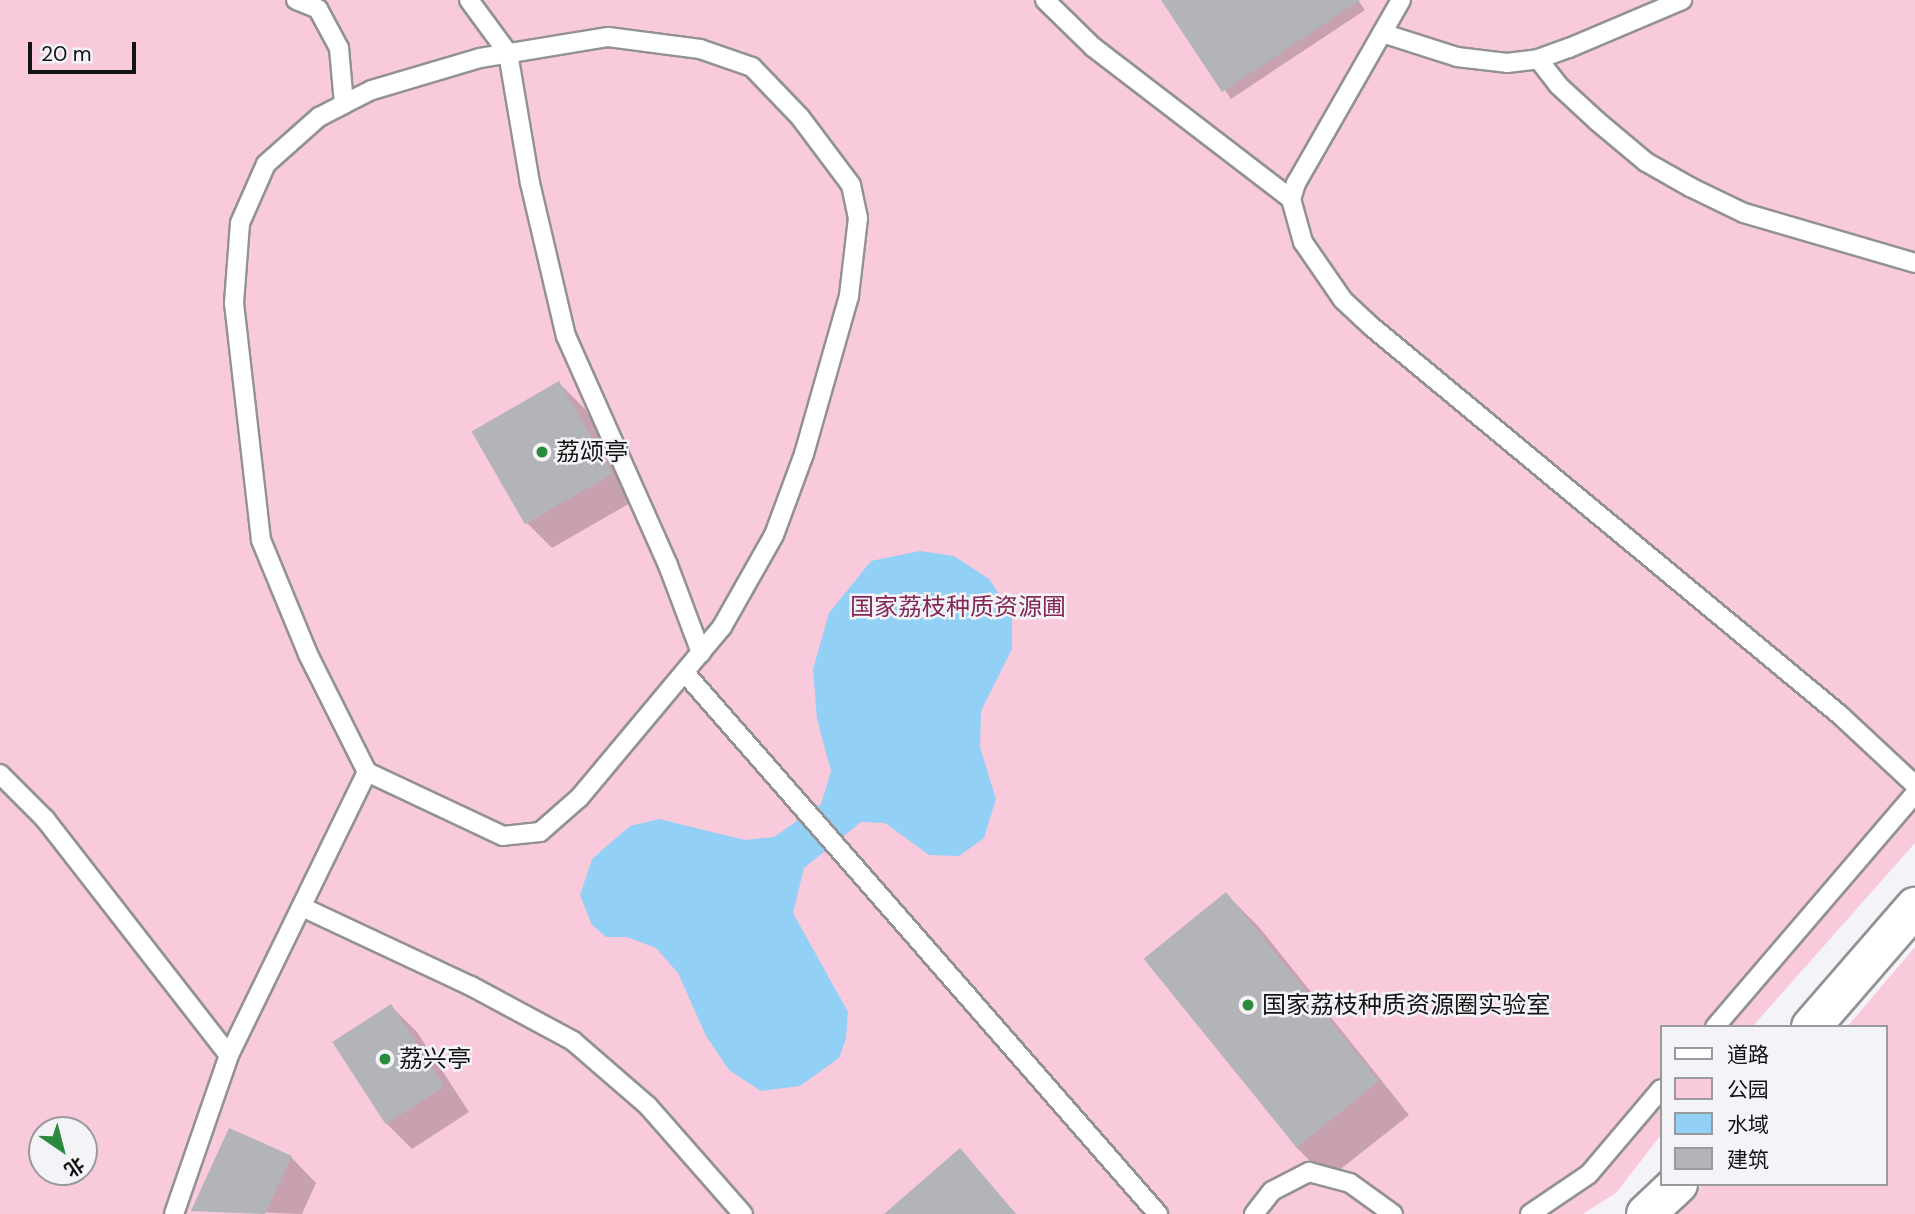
<!DOCTYPE html>
<html>
<head>
<meta charset="utf-8">
<style>
	body { margin:0 }
	#map { position:relative; width:1915px; height:1214px; overflow:hidden; background:#f4f4f8; font-family:"DM Sans","Noto Sans SC",sans-serif }
	div>[style] { position:absolute }
	.green>* { inset:0; background:#f9cadc }
	.water>* { inset:0; background:#92d0f5 }
	.shadow>* { inset:0; background:#0003 }
	.building>* { inset:0; background:#b2b4b7; transform-origin:0 0 }
	.roads { filter:drop-shadow(2px 0 #929295) drop-shadow(-2px 0 #929295) drop-shadow(0 2px #929295) drop-shadow(0 -2px #929295) }
	.lane>* { height:18px; margin:-9px; padding:0 9px; transform-origin:9px; border-radius:9px; background:#fff }
	.secondary>* { height:38px; margin:-19px; padding:0 19px; transform-origin:19px; border-radius:19px; background:#fff }
	.dots>* { width:19px; height:19px; translate:-50% -50%; box-sizing:border-box; border:4px solid #f4f4f8; border-radius:50% }
	span { translate:-50% -50%; white-space:nowrap; text-align:center; line-height:1.15; -webkit-text-stroke:5px #f4f4f8; paint-order:stroke }
	.poi-label { font-size:24px; color:#131314 }
	.left { translate:0 -50%; text-align:left }
	.park-label { font-size:24px; color:#832855 }
	.legend { position:absolute; left:1660px; top:1025px; width:228px; height:161px; box-sizing:border-box; background:#f4f4f8; border:2px solid #9a9a9d; margin:0; padding:9px 12px; list-style:none; font-size:21px; color:#131314 }
	.legend li { display:flex; align-items:center; gap:14px; height:35px }
	.legend b { width:35px; border:2px solid #9a9a9d }
	.north { position:absolute; left:28px; top:1116px; width:70px; height:70px; box-sizing:border-box; background:#f4f4f8; border:2px solid #9a9a9d; border-radius:50%; rotate:145deg; font-size:19px; font-weight:700; line-height:28px; text-align:center; color:#131314 }
	.north::after { content:''; display:block; margin:auto; width:24px; height:32px; background:#2b8a3c; clip-path:polygon(50% 0,100% 100%,50% 72%,0 100%) }
	.scale { position:absolute; left:28px; top:42px; width:108px; height:32px; box-sizing:border-box; border:4px solid #131314; border-top:0; padding-left:9px; font-size:21px; line-height:24px; white-space:nowrap; color:#131314; -webkit-text-stroke:5px #f4f4f8; paint-order:stroke }
</style>
</head>
<body>
<div id="map">
	<div class="green">
		<div style="clip-path:polygon(evenodd,0 0,1915px 0,1915px 843px,1752px 1027px,1661px 1027px,1661px 1135px,1616px 1193px,1583px 1214px,0 1214px,0 0,42px 1130px,84px 1130px,84px 1172px,42px 1172px,42px 1130px)"></div>
		<div style="clip-path:polygon(1915px 947px,1915px 1214px,1676px 1214px,1703px 1184px,1885px 1184px,1885px 1027px,1847px 1027px)"></div>
	</div>
	<div class="water">
		<div style="clip-path:polygon(920px 551px,954px 556px,989px 579px,1012px 613px,1012px 649px,981px 711px,980px 747px,996px 799px,984px 838px,959px 856px,929px 855px,885px 823px,861px 822px,804px 868px,793px 913px,848px 1012px,846px 1039px,839px 1058px,800px 1086px,761px 1091px,729px 1070px,706px 1036px,678px 973px,656px 948px,627px 937px,606px 937px,592px 925px,580px 895px,592px 859px,630px 826px,659px 819px,745px 840px,774px 837px,821px 804px,831px 771px,817px 719px,813px 669px,829px 613px,871px 561px)"></div>
	</div>
	<div class="shadow">
		<div style="clip-path:polygon(1163px 0,1358px 0,1365px 10px,1231px 99px)"></div>
		<div style="clip-path:polygon(559px 383px,585px 409px,637px 499px,552px 548px,526px 522px)"></div>
		<div style="clip-path:polygon(1226px 894px,1259px 927px,1409px 1115px,1328px 1179px,1295px 1146px)"></div>
		<div style="clip-path:polygon(391px 1006px,417px 1032px,469px 1112px,412px 1149px,386px 1123px)"></div>
		<div style="clip-path:polygon(291px 1157px,316px 1183px,302px 1214px,193px 1210px)"></div>
	</div>
	<div class="building">
		<div style="clip-path:polygon(1161px 0,1360px 0,1222px 92px)"></div>
		<div style="left:559px;top:381px;width:107px;height:101px;rotate:60deg"></div>
		<div style="left:1226px;top:892px;width:243px;height:106px;rotate:51deg"></div>
		<div style="left:391px;top:1004px;width:98px;height:70px;rotate:57deg"></div>
		<div style="clip-path:polygon(229px 1128px,292px 1156px,265px 1214px,191px 1211px)"></div>
		<div style="clip-path:polygon(960px 1148px,1016px 1214px,884px 1214px)"></div>
	</div>
	<div class="roads">
		<div class="lane">
			<div style="left:296px;top:0;width:24px;rotate:22deg"></div>
			<div style="left:318px;top:9px;width:44px;rotate:61.7deg"></div>
			<div style="left:339px;top:48px;width:56px;rotate:84.9deg"></div>
			<div style="left:469px;top:0;width:66px;rotate:53.7deg"></div>
			<div style="left:508px;top:53px;width:132px;rotate:80.4deg"></div>
			<div style="left:530px;top:183px;width:157px;rotate:76.8deg"></div>
			<div style="left:566px;top:336px;width:251px;rotate:66deg"></div>
			<div style="left:668px;top:565px;width:94px;rotate:69.4deg"></div>
			<div style="left:1045px;top:0;width:67px;rotate:44.4deg"></div>
			<div style="left:1093px;top:47px;width:250px;rotate:37.5deg"></div>
			<div style="left:1401px;top:0;width:211px;rotate:119.8deg"></div>
			<div style="left:1296px;top:183px;width:17px;rotate:107deg"></div>
			<div style="left:1291px;top:199px;width:45px;rotate:74.4deg"></div>
			<div style="left:1303px;top:242px;width:70px;rotate:55.4deg"></div>
			<div style="left:1343px;top:300px;width:40px;rotate:43deg"></div>
			<div style="left:1372px;top:327px;width:608px;rotate:39.66deg"></div>
			<div style="left:1840px;top:715px;width:103px;rotate:43deg"></div>
			<div style="left:1382px;top:33px;width:79px;rotate:17.7deg"></div>
			<div style="left:1457px;top:57px;width:50px;rotate:6.8deg"></div>
			<div style="left:1507px;top:63px;width:31px;rotate:-7deg"></div>
			<div style="left:1538px;top:59px;width:33px;rotate:-20deg"></div>
			<div style="left:1569px;top:48px;width:123px;rotate:-23deg"></div>
			<div style="left:608px;top:37px;width:93px;rotate:7.4deg"></div>
			<div style="left:700px;top:49px;width:55px;rotate:19.1deg"></div>
			<div style="left:752px;top:67px;width:69px;rotate:46.2deg"></div>
			<div style="left:800px;top:117px;width:85px;rotate:53.1deg"></div>
			<div style="left:851px;top:185px;width:34px;rotate:78deg"></div>
			<div style="left:858px;top:218px;width:79px;rotate:96.6deg"></div>
			<div style="left:849px;top:296px;width:164px;rotate:105.9deg"></div>
			<div style="left:804px;top:454px;width:86px;rotate:110.3deg"></div>
			<div style="left:774px;top:535px;width:106px;rotate:119.5deg"></div>
			<div style="left:722px;top:627px;width:222px;rotate:129.9deg"></div>
			<div style="left:580px;top:797px;width:53px;rotate:138.8deg"></div>
			<div style="left:540px;top:832px;width:37px;rotate:174deg"></div>
			<div style="left:503px;top:836px;width:150px;rotate:-154.8deg"></div>
			<div style="left:367px;top:772px;width:132px;rotate:-116.6deg"></div>
			<div style="left:308px;top:654px;width:123px;rotate:-112.4deg"></div>
			<div style="left:261px;top:540px;width:239px;rotate:-96.5deg"></div>
			<div style="left:234px;top:303px;width:80px;rotate:-85.7deg"></div>
			<div style="left:240px;top:223px;width:64px;rotate:-66.2deg"></div>
			<div style="left:266px;top:164px;width:71px;rotate:-41.6deg"></div>
			<div style="left:319px;top:117px;width:28px;rotate:-27deg"></div>
			<div style="left:344px;top:104px;width:31px;rotate:-27deg"></div>
			<div style="left:372px;top:90px;width:113px;rotate:-16.5deg"></div>
			<div style="left:480px;top:58px;width:130px;rotate:-9.3deg"></div>
			<div style="left:1538px;top:59px;width:33px;rotate:52deg"></div>
			<div style="left:1558px;top:85px;width:53px;rotate:42.7deg"></div>
			<div style="left:1597px;top:121px;width:64px;rotate:39.9deg"></div>
			<div style="left:1646px;top:162px;width:51px;rotate:29.6deg"></div>
			<div style="left:1690px;top:187px;width:60px;rotate:25.7deg"></div>
			<div style="left:1744px;top:213px;width:178px;rotate:16.3deg"></div>
			<div style="left:685px;top:673px;width:719px;rotate:48.84deg"></div>
			<div style="left:0;top:774px;width:64px;rotate:45deg"></div>
			<div style="left:45px;top:819px;width:299px;rotate:52.1deg"></div>
			<div style="left:302px;top:907px;width:187px;rotate:25.1deg"></div>
			<div style="left:471px;top:986px;width:116px;rotate:28.3deg"></div>
			<div style="left:573px;top:1041px;width:99px;rotate:40.9deg"></div>
			<div style="left:648px;top:1106px;width:144px;rotate:48.7deg"></div>
			<div style="left:1715px;top:1027px;width:307px;rotate:-49.4deg"></div>
			<div style="left:174px;top:1214px;width:168px;rotate:-70.9deg"></div>
			<div style="left:229px;top:1055px;width:315px;rotate:-64deg"></div>
			<div style="left:1254px;top:1214px;width:29px;rotate:-52deg"></div>
			<div style="left:1272px;top:1191px;width:42px;rotate:-27.2deg"></div>
			<div style="left:1309px;top:1172px;width:42px;rotate:15deg"></div>
			<div style="left:1350px;top:1183px;width:53px;rotate:35.8deg"></div>
			<div style="left:1530px;top:1214px;width:71px;rotate:-34.1deg"></div>
			<div style="left:1589px;top:1174px;width:111px;rotate:-49.7deg"></div>
		</div>
		<div class="secondary">
			<div style="left:1811px;top:1027px;width:159px;rotate:-49.1deg"></div>
			<div style="left:1646px;top:1214px;width:44px;rotate:-43.2deg"></div>
		</div>
	</div>
	<div class="dots">
		<div style="left:542px;top:452px;background:#2b8a3c"></div>
		<div style="left:1248px;top:1005px;background:#2b8a3c"></div>
		<div style="left:385px;top:1059px;background:#2b8a3c"></div>
	</div>
	<div class="poi-label">
		<span class="left" style="left:556px;top:452px">荔颂亭</span>
		<span class="left" style="left:1262px;top:1005px">国家荔枝种质资源圈实验室</span>
		<span class="left" style="left:399px;top:1059px">荔兴亭</span>
	</div>
	<div class="park-label">
		<span style="left:958px;top:607px">国家荔枝种质资源圃</span>
	</div>
	<ul class="legend">
	<li><b style="height:9px;background:#fff"></b>道路</li>
	<li><b style="height:19px;background:#f9cadc"></b>公园</li>
	<li><b style="height:19px;background:#92d0f5"></b>水域</li>
	<li><b style="height:19px;background:#b2b4b7"></b>建筑</li>
	</ul>
	<div class="north">北</div>
	<div class="scale">20 m</div>
</div>
</body>
</html>
